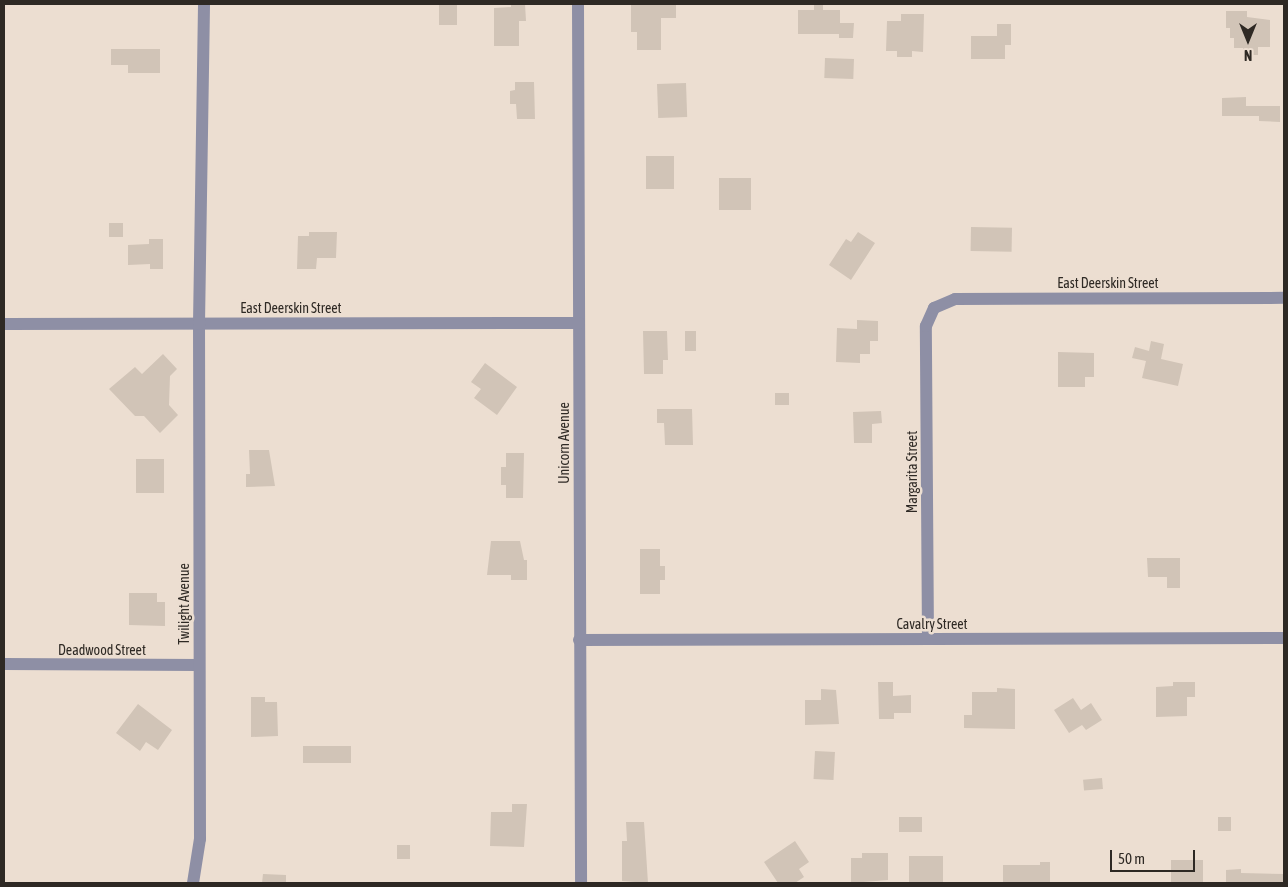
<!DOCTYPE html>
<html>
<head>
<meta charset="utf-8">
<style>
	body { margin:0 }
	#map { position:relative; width:1288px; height:887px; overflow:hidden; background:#ecded1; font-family:"Asap Condensed",sans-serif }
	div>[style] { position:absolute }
	.building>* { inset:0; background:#d1c4b7; transform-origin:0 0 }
	.minor>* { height:12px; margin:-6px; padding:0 6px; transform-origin:6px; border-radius:6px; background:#8e8fa5 }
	span { translate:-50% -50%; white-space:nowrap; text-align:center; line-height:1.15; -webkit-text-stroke:5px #ecded1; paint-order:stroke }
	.street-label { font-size:14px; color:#2e2924 }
	.frame { position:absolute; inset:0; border:5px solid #2e2924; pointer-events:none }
	.north { position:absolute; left:1223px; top:15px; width:50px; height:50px; -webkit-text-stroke:4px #ecded1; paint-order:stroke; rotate:180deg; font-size:14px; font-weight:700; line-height:20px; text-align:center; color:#2e2924 }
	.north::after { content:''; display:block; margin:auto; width:18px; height:22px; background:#2e2924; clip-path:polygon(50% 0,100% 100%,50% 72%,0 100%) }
	.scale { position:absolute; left:1110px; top:850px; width:85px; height:22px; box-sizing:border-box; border:2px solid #2e2924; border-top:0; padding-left:6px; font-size:15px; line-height:18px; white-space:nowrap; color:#2e2924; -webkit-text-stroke:4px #ecded1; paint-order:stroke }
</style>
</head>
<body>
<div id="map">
	<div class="building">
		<div style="left:439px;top:4px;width:18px;height:21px"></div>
		<div style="clip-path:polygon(511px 4px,525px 4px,526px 21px,519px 21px,519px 46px,494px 46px,494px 8px,511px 7px)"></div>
		<div style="clip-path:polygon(631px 4px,676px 4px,676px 18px,661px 18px,661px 50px,637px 50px,637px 32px,631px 32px)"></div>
		<div style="clip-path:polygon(814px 4px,823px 4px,823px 10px,840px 10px,840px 23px,854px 23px,853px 38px,839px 38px,839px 34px,798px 34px,798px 10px,814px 10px)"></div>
		<div style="clip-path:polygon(1226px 11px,1247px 11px,1247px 17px,1270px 20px,1270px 47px,1258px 47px,1258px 55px,1243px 55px,1243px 48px,1234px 48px,1234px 38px,1230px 38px,1230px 28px,1226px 28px)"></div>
		<div style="clip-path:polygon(901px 14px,924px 14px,923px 52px,912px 51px,912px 57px,897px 57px,897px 51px,886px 51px,887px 21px,901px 21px)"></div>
		<div style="clip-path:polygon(997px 24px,1011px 24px,1011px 45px,1005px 45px,1005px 59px,971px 59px,971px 36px,997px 36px)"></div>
		<div style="clip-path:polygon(111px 49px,160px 49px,160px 73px,128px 73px,128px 65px,111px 65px)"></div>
		<div style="left:825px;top:58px;width:29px;height:20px;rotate:2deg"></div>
		<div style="clip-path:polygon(515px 82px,534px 82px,535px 119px,517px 119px,516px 104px,510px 104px,510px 91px,515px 90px)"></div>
		<div style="left:686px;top:83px;width:34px;height:29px;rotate:88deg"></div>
		<div style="clip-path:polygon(1246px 97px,1246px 106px,1280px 106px,1280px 122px,1259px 121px,1259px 116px,1222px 116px,1222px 98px)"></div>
		<div style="left:646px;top:156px;width:28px;height:33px"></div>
		<div style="left:719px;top:178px;width:32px;height:32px"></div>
		<div style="left:109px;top:223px;width:14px;height:14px"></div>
		<div style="left:971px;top:227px;width:41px;height:24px;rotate:1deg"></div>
		<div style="clip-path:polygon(309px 232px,337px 232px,336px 258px,317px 258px,316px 269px,297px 269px,298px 236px,309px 236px)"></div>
		<div style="clip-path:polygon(858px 232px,875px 243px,851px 280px,829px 265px,846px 239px,851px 242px)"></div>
		<div style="clip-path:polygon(149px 239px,163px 239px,163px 269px,150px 269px,150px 264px,128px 265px,128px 245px,149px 244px)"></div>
		<div style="clip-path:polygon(857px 320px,878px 321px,878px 341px,870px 341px,870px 354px,860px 354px,860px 363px,836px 362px,837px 328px,857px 329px)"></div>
		<div style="clip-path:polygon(643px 331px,667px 331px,668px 360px,663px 360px,663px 374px,644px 374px)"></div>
		<div style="left:685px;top:331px;width:11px;height:20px"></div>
		<div style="clip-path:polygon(1151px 341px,1164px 344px,1161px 359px,1183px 364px,1178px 386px,1142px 378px,1146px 361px,1132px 358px,1135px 347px,1149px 351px)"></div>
		<div style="clip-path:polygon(1058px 352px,1094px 353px,1094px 377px,1085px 377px,1085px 387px,1058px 387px)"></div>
		<div style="clip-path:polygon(163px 354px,177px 369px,170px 376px,169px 405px,178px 415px,160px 433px,144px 416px,135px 416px,109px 389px,135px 367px,142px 374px)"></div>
		<div style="clip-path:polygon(485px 363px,517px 387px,497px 415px,474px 398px,481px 389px,471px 382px)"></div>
		<div style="left:775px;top:393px;width:14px;height:12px"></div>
		<div style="clip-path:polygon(657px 409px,692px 409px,693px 445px,665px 445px,664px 423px,657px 423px)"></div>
		<div style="clip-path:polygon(881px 411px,882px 423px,872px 424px,872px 443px,854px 443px,853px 412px)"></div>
		<div style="clip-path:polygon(249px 450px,269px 450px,275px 486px,246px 487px,246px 474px,250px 474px)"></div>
		<div style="clip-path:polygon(506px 453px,524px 453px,523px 498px,506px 498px,506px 485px,501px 485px,501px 467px,506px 467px)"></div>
		<div style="left:136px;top:459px;width:28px;height:34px"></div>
		<div style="clip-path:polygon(491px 541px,520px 541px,524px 560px,527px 560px,527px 580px,511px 580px,511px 575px,487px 575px)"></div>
		<div style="clip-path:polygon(640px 549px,660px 549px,660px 566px,665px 566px,665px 580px,660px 580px,660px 594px,640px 594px)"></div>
		<div style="clip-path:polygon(1147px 558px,1180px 558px,1180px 588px,1167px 588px,1167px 577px,1148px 577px)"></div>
		<div style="clip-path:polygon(129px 593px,157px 593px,157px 602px,165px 602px,165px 626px,129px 625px)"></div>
		<div style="clip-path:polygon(878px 682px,893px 682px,893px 696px,911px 695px,911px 713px,894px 713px,894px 719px,879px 719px)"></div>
		<div style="clip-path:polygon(1173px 682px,1195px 682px,1195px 697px,1187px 697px,1187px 716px,1156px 717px,1156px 687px,1173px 686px)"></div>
		<div style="clip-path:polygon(997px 688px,1015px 689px,1015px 729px,964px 728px,964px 715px,972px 715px,972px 692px,997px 692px)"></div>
		<div style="clip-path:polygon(821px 689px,836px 690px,839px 724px,805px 725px,805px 700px,821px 700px)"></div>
		<div style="clip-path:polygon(251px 697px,265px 697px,265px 702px,277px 702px,278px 736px,251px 737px)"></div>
		<div style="clip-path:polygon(1073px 698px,1081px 710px,1091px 703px,1102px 720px,1086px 730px,1082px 725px,1069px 733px,1054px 710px)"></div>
		<div style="clip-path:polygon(138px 704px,172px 730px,158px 750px,146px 742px,140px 751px,116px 733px)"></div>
		<div style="left:303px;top:746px;width:48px;height:17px"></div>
		<div style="left:815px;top:751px;width:20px;height:28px;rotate:3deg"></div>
		<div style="left:1102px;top:778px;width:11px;height:19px;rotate:85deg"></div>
		<div style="clip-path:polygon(512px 804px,527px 804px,524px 847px,490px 846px,491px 812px,512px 812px)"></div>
		<div style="left:922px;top:817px;width:15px;height:23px;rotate:90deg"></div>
		<div style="left:1218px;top:817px;width:13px;height:14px"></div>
		<div style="clip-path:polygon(626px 822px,644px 822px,648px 883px,622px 881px,622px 841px,627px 841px)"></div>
		<div style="clip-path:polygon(795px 841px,809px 862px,799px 869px,804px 877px,795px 883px,778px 883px,764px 862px)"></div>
		<div style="left:397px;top:845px;width:13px;height:14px"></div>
		<div style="clip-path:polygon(862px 853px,888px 853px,888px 880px,851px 883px,851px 858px,862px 858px)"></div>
		<div style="left:909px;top:856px;width:34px;height:27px"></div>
		<div style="left:1203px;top:860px;width:23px;height:32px;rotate:90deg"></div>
		<div style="clip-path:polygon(1040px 862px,1050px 862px,1050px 883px,1003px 883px,1003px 865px,1040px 865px)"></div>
		<div style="clip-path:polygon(1241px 869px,1241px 873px,1284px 874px,1284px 883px,1226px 883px,1226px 870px)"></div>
		<div style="clip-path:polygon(263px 874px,286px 875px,286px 883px,262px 883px)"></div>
	</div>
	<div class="minor">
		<div style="left:578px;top:4px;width:879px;rotate:89.8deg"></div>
		<div style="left:4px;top:324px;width:575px;rotate:-0.1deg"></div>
		<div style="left:928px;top:639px;width:313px;rotate:-90.4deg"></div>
		<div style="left:926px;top:326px;width:20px;rotate:-66deg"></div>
		<div style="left:934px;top:308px;width:23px;rotate:-23deg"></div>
		<div style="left:955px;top:299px;width:329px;rotate:-0.2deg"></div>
		<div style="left:579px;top:640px;width:705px;rotate:-0.16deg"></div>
		<div style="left:4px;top:664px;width:195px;rotate:0.3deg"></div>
		<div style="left:193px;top:883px;width:45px;rotate:-81deg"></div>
		<div style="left:200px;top:839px;width:515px;rotate:-90.11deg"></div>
		<div style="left:199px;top:324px;width:320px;rotate:-89.1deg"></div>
	</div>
	<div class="street-label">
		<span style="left:1108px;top:283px">East Deerskin Street</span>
		<span style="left:291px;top:308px">East Deerskin Street</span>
		<span style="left:564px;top:443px;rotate:-90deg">Unicorn Avenue</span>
		<span style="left:912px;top:472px;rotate:-90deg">Margarita Street</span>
		<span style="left:184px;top:604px;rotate:-90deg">Twilight Avenue</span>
		<span style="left:932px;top:624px">Cavalry Street</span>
		<span style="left:102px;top:650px">Deadwood Street</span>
	</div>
	<div class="frame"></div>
	<div class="north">N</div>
	<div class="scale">50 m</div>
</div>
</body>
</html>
